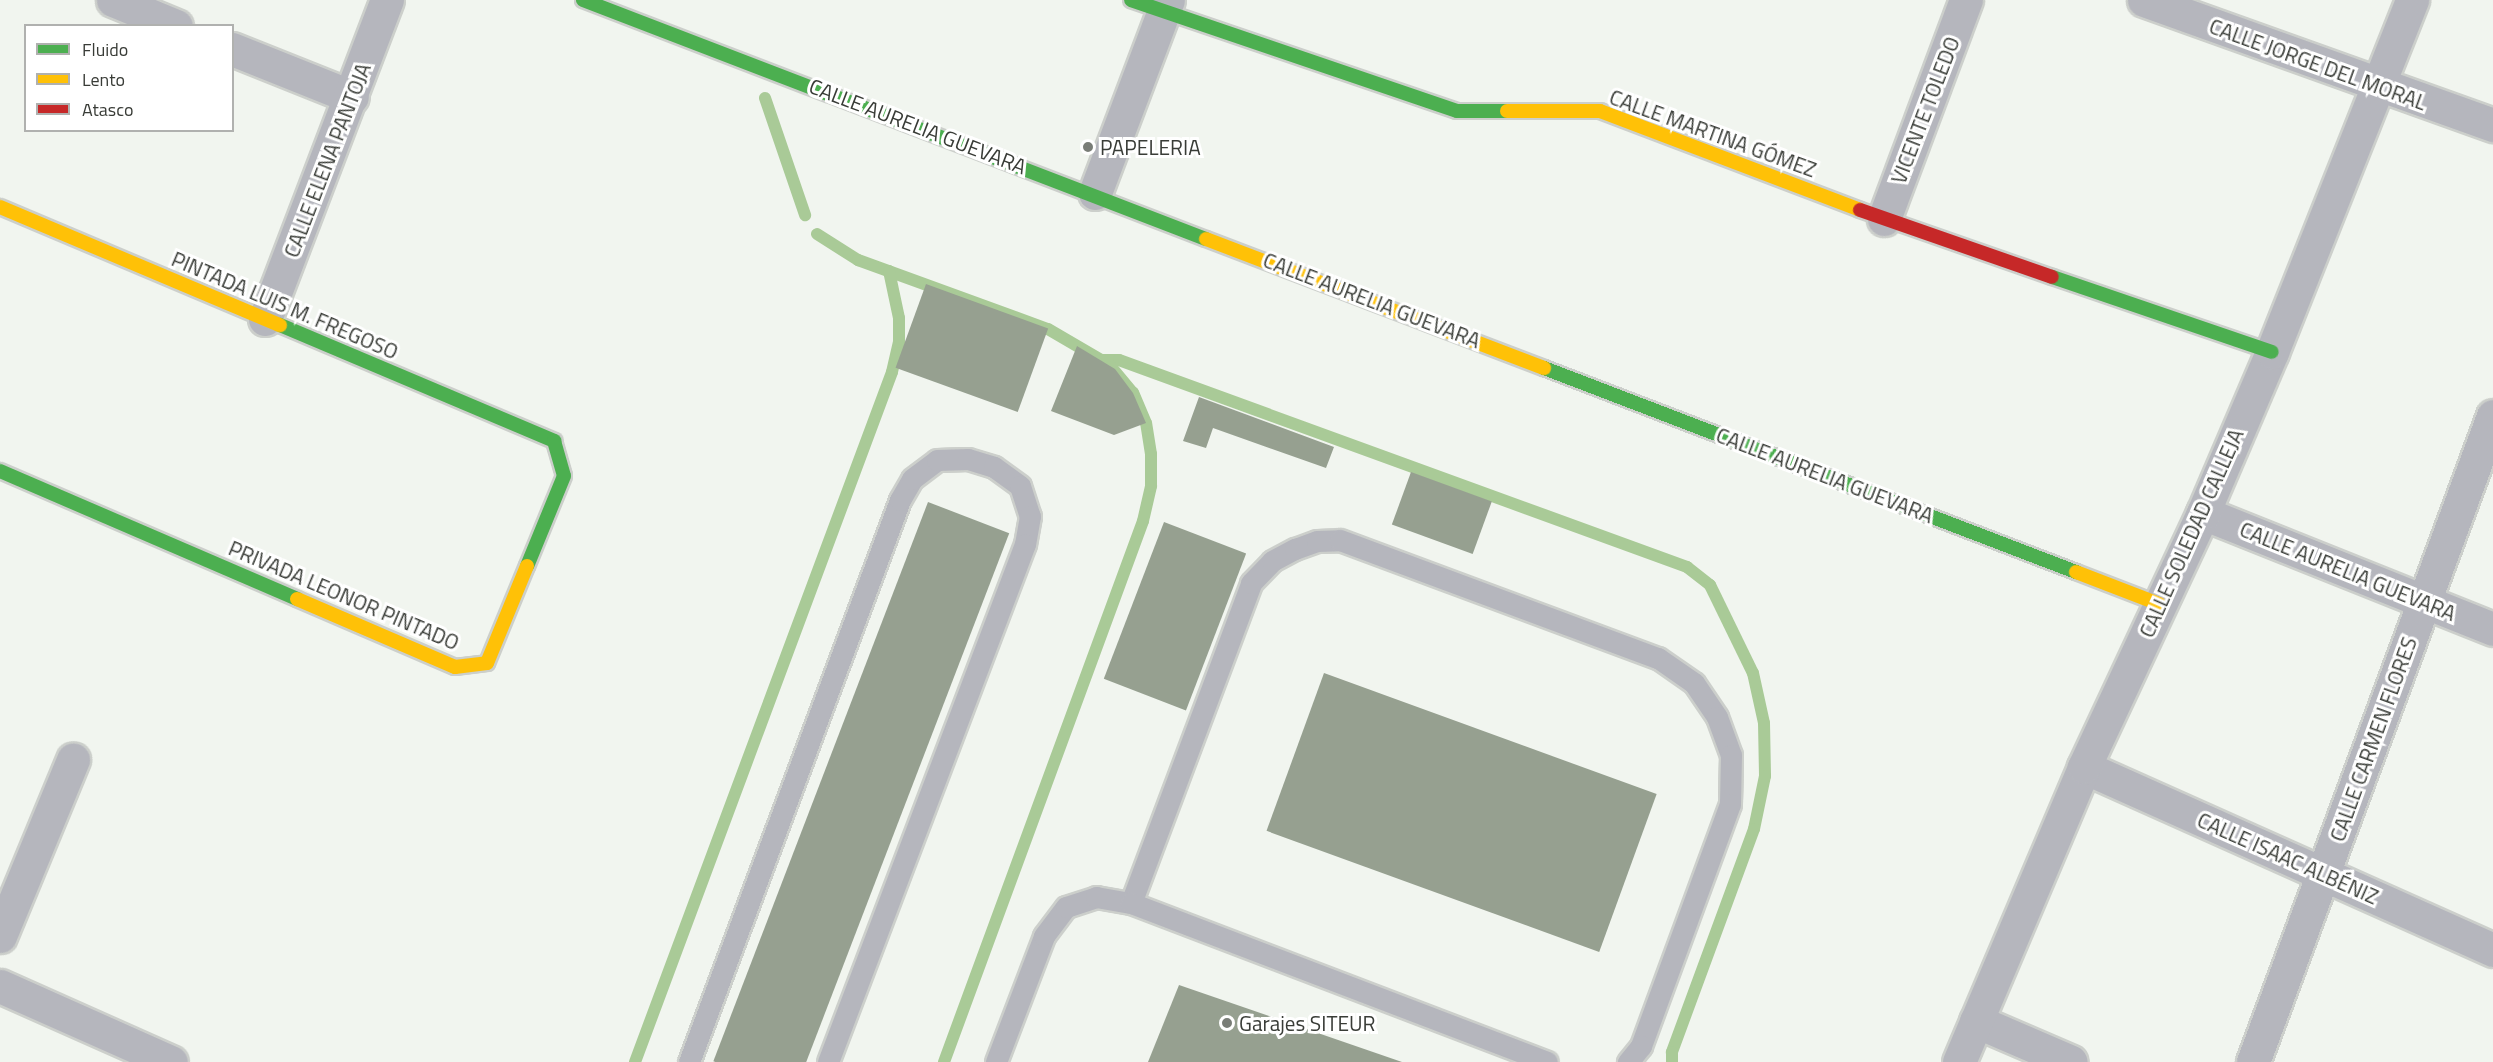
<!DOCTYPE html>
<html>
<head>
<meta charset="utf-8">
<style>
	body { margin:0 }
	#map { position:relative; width:2493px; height:1062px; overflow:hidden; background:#f1f5ef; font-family:"Titillium Web",sans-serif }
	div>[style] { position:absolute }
	.stream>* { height:12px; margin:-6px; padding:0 6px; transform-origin:6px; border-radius:6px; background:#a9ca97 }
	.building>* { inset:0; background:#96a090; transform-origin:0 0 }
	.roads { filter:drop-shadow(2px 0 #cccfcb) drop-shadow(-2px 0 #cccfcb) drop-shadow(0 2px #cccfcb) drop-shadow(0 -2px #cccfcb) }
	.lane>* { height:21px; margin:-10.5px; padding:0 10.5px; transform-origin:10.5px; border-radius:10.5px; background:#b5b6bd }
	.street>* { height:33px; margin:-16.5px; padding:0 16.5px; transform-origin:16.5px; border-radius:16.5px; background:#b5b6bd }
	.fast>* { height:14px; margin:-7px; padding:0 7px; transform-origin:7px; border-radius:7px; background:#4caf50 }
	.slow>* { height:14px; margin:-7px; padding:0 7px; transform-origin:7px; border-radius:7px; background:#ffc107 }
	.jam>* { height:14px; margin:-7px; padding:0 7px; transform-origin:7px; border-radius:7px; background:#c62828 }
	.dots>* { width:16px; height:16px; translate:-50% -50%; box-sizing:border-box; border:3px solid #fff; border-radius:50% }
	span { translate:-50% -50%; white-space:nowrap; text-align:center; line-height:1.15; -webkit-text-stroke:6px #fff; paint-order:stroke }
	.street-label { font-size:21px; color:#393c37 }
	.poi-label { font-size:21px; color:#393c37 }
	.left { translate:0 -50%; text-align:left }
	.legend { position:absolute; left:24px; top:24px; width:210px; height:108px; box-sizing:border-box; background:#fff; border:2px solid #b0b1af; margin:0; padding:8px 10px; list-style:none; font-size:18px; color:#393c37 }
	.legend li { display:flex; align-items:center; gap:12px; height:30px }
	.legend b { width:30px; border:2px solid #b0b1af }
</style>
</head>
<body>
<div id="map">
	<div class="stream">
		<div style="left:765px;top:98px;width:124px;rotate:71.1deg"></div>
		<div style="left:817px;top:234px;width:49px;rotate:32.4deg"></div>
		<div style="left:858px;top:260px;width:202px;rotate:20deg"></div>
		<div style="left:1048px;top:329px;width:61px;rotate:30.3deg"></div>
		<div style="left:1101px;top:360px;width:18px"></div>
		<div style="left:1119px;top:360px;width:605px;rotate:20.02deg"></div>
		<div style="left:1687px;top:567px;width:29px;rotate:38deg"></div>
		<div style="left:1710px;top:585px;width:98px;rotate:64deg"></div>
		<div style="left:1753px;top:673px;width:51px;rotate:77.6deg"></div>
		<div style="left:1764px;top:723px;width:53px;rotate:88.9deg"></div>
		<div style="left:1765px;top:776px;width:54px;rotate:101.7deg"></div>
		<div style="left:1754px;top:829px;width:238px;rotate:110.2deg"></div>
		<div style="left:1672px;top:1052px;width:10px;rotate:90deg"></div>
		<div style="left:635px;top:1062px;width:736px;rotate:-69.57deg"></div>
		<div style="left:892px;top:372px;width:31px;rotate:-77deg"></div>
		<div style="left:899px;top:342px;width:24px;rotate:-90deg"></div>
		<div style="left:899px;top:318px;width:48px;rotate:-102deg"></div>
		<div style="left:944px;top:1062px;width:576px;rotate:-69.8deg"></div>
		<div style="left:1143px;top:521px;width:36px;rotate:-77deg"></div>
		<div style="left:1151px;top:486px;width:32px;rotate:-90deg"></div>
		<div style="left:1151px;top:454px;width:31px;rotate:-99deg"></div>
		<div style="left:1146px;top:423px;width:33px;rotate:-113deg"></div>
		<div style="left:1133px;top:393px;width:34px;rotate:-130deg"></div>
	</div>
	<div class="building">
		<div style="left:926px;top:284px;width:130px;height:89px;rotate:20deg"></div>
		<div style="clip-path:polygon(1077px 346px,1115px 369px,1133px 393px,1146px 423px,1114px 435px,1051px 411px)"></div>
		<div style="clip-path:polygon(1199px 397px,1334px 447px,1326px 468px,1213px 428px,1206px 448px,1183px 441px)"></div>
		<div style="left:1411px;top:472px;width:86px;height:56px;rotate:20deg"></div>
		<div style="left:928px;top:502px;width:87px;height:599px;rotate:21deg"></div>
		<div style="left:1164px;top:522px;width:88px;height:168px;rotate:21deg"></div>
		<div style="left:1324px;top:673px;width:354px;height:168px;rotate:20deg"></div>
		<div style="clip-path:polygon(1179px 985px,1402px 1062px,1148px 1062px)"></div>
	</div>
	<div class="roads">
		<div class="lane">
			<div style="left:1131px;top:903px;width:342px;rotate:-69.4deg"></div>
			<div style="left:1251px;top:583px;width:30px;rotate:-46deg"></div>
			<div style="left:1272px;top:561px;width:26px;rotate:-28deg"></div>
			<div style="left:1295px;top:549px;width:23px;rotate:-20deg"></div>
			<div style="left:1317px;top:541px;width:23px;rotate:-2deg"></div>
			<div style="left:1340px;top:540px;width:339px;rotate:20.4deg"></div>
			<div style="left:1658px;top:658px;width:44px;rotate:34.8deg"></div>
			<div style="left:1694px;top:683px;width:41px;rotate:55.9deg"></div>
			<div style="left:1717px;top:717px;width:40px;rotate:69.8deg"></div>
			<div style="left:1731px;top:755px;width:49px;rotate:91.2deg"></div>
			<div style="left:1730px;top:804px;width:258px;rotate:110.2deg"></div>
			<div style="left:1641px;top:1046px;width:21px;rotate:129deg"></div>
			<div style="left:689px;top:1062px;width:600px;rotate:-69.42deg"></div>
			<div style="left:900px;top:500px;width:24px;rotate:-60deg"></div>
			<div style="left:912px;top:479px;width:31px;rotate:-37deg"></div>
			<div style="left:937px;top:460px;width:31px;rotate:-2deg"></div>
			<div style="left:968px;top:459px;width:27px;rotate:17deg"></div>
			<div style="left:994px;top:467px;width:32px;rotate:36deg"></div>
			<div style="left:1020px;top:486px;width:32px;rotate:72deg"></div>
			<div style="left:1030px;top:516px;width:28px;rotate:100deg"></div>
			<div style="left:1025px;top:544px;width:554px;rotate:110.82deg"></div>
			<div style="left:996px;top:1062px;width:135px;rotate:-69.1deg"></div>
			<div style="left:1044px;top:936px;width:36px;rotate:-53deg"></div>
			<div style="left:1066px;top:907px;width:32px;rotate:-18deg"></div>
			<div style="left:1096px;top:897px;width:36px;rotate:10deg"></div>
			<div style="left:1131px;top:903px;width:445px;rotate:20.9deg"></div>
		</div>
		<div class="street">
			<div style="left:113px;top:0;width:68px;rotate:22.4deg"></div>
			<div style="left:2144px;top:0;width:371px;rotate:19.7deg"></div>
			<div style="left:232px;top:49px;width:129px;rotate:21.8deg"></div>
			<div style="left:1095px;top:193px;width:206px;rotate:-69.3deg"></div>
			<div style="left:1884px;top:219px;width:234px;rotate:-69.5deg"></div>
			<div style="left:265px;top:319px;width:342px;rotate:-69.1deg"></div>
			<div style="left:2203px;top:513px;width:312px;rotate:21.8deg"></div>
			<div style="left:2084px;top:767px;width:448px;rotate:24.1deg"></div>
			<div style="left:0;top:936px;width:191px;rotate:-67.5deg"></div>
			<div style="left:0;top:986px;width:187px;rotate:24deg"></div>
			<div style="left:1976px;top:1021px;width:103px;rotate:23.3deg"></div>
			<div style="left:1959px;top:1062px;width:320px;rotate:-67deg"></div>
			<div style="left:2084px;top:767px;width:280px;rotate:-64.9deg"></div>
			<div style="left:2203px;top:513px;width:175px;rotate:-66.8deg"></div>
			<div style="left:2272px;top:352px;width:379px;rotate:-68.3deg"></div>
			<div style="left:2253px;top:1062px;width:689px;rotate:-69.62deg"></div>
		</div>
		<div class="fast">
			<div style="left:583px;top:0;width:667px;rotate:20.99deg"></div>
			<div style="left:1131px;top:0;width:344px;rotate:18.8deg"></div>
			<div style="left:1457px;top:111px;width:50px"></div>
			<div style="left:2052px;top:277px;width:232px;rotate:18.8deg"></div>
			<div style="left:280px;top:325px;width:298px;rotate:22.9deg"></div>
			<div style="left:554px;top:441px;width:36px;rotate:74deg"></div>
			<div style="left:564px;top:476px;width:97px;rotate:112.3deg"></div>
			<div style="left:1544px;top:368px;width:570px;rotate:20.98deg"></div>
			<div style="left:0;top:471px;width:323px;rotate:23.3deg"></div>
		</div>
		<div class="slow">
			<div style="left:1507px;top:111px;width:93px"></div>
			<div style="left:1600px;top:111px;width:278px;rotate:20.8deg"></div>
			<div style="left:0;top:207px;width:304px;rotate:22.9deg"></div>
			<div style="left:1206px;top:239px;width:362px;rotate:20.9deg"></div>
			<div style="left:2076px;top:572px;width:89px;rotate:21.1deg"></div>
			<div style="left:297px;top:599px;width:172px;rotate:23.3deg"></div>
			<div style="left:455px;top:667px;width:32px;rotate:-7deg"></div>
			<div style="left:487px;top:663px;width:105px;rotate:-67.6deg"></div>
		</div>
		<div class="jam">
			<div style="left:1860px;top:210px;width:203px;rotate:19.2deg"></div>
		</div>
	</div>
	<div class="dots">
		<div style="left:1088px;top:147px;background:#797d77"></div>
		<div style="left:1227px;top:1023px;background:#797d77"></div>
	</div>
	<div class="street-label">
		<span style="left:2318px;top:64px;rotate:20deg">CALLE JORGE DEL MORAL</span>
		<span style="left:1925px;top:110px;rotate:-69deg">VICENTE TOLEDO</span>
		<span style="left:918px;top:126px;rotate:21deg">CALLE AURELIA GUEVARA</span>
		<span style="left:1713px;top:133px;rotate:20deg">CALLE MARTINA GÓMEZ</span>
		<span style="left:327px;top:160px;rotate:-69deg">CALLE ELENA PANTOJA</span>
		<span style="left:1372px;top:300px;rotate:21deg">CALLE AURELIA GUEVARA</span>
		<span style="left:285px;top:305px;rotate:23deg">PINTADA LUIS M. FREGOSO</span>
		<span style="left:1825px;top:475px;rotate:21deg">CALLE AURELIA GUEVARA</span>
		<span style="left:2191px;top:533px;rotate:-66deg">CALLE SOLEDAD CALLEJA</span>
		<span style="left:2348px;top:571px;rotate:22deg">CALLE AURELIA GUEVARA</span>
		<span style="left:344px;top:595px;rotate:23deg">PRIVADA LEONOR PINTADO</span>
		<span style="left:2373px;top:739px;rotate:-70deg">CALLE CARMEN FLORES</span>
		<span style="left:2288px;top:858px;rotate:24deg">CALLE ISAAC ALBÉNIZ</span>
	</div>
	<div class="poi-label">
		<span class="left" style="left:1100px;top:147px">PAPELERIA</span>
		<span class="left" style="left:1239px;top:1023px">Garajes SITEUR</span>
	</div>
	<ul class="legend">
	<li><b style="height:8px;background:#4caf50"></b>Fluido</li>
	<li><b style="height:8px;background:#ffc107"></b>Lento</li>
	<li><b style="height:8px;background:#c62828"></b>Atasco</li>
	</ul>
</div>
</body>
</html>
